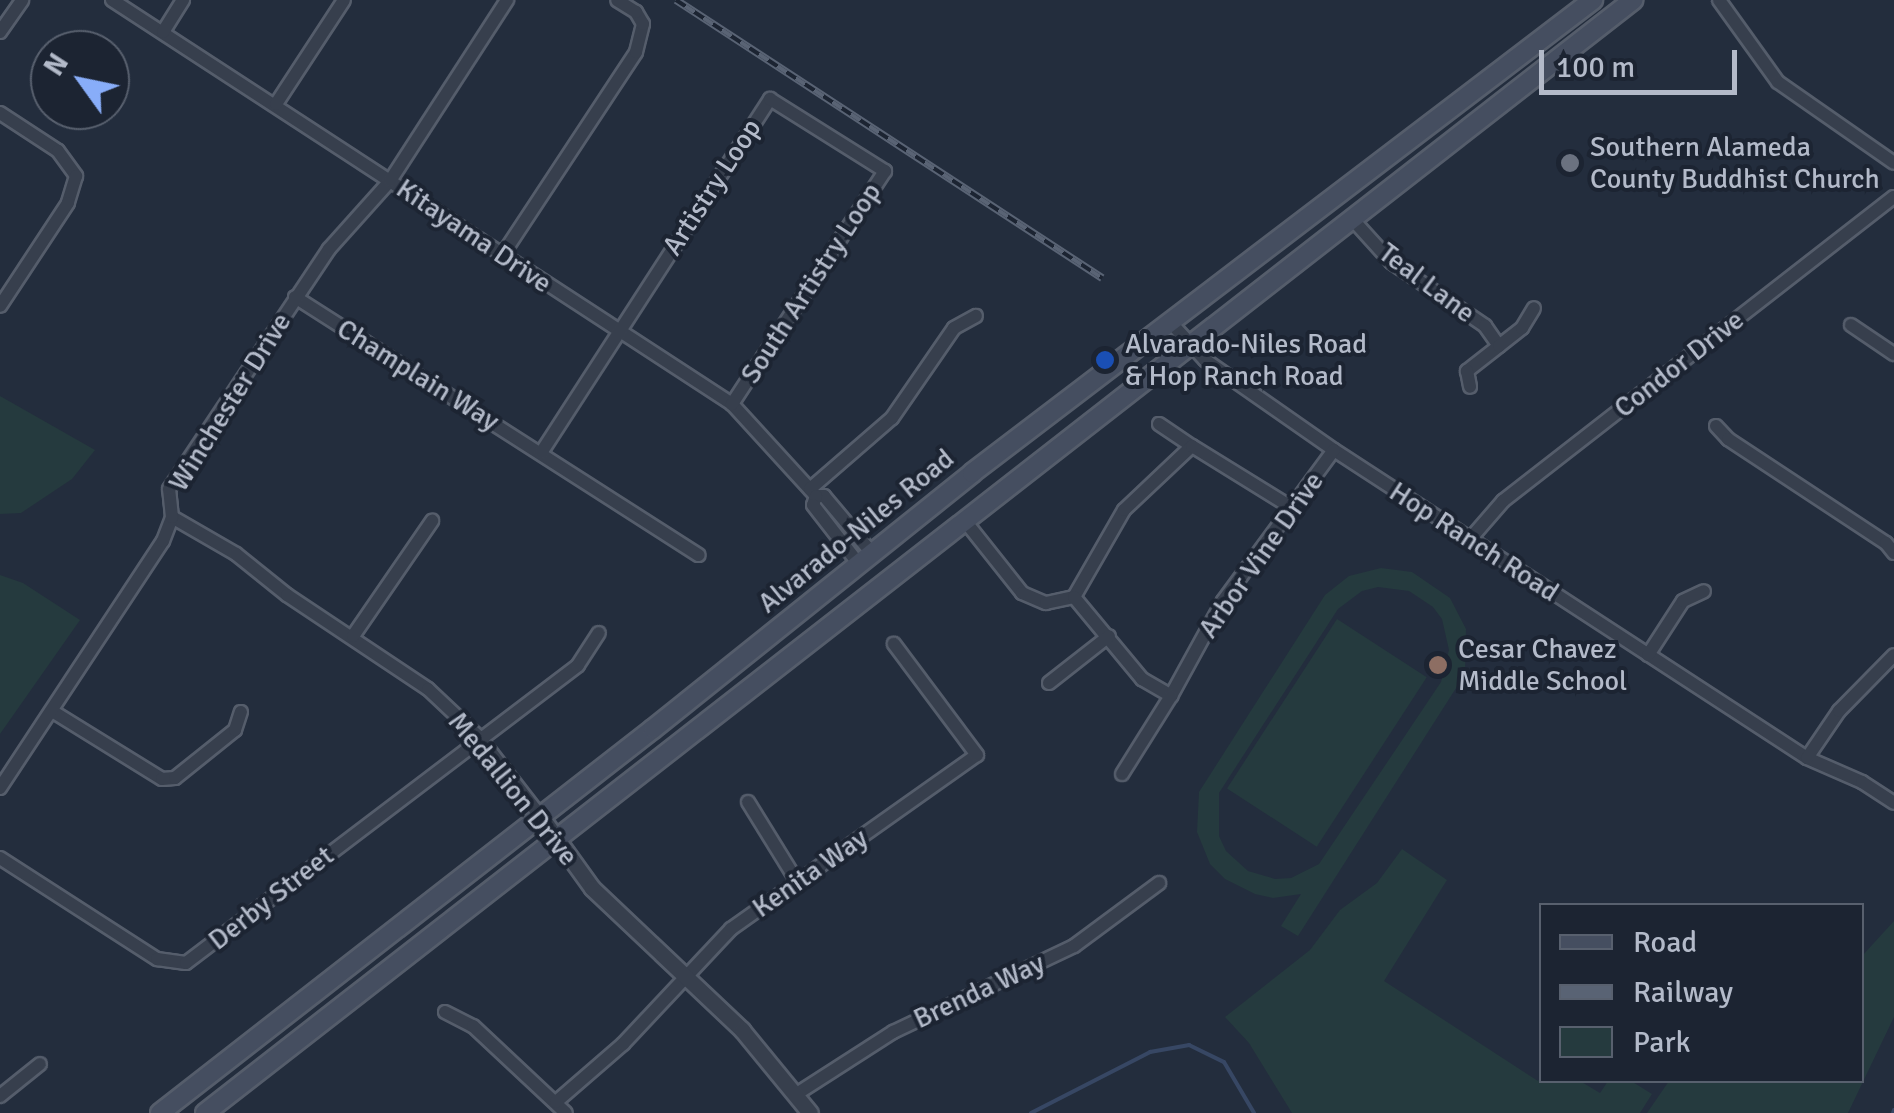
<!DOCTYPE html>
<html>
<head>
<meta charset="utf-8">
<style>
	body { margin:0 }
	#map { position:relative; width:1894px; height:1113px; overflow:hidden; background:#232d3d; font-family:Signika,sans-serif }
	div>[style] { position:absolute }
	.green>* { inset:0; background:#253a3e; transform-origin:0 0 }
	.stream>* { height:4px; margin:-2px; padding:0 2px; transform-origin:2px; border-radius:2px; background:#374764 }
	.roads { filter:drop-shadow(2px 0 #555d6b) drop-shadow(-2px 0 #555d6b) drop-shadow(0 2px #555d6b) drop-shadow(0 -2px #555d6b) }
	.minor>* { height:12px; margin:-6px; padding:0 6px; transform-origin:6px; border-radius:6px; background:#373f4d }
	.tertiary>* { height:15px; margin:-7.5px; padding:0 7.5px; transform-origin:7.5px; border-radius:7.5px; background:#373f4d }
	.secondary>* { height:18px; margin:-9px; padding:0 9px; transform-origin:9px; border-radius:9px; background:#454e60 }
	.rail>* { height:8px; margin-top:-4px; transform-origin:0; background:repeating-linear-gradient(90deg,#1c2432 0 11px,#596374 0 22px); box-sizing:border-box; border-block:2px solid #596374 }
	.dots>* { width:28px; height:28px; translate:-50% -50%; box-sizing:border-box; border:5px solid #1c2432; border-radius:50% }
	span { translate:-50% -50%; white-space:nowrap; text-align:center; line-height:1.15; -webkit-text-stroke:8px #1c2432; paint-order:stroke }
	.poi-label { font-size:28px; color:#b3bac9 }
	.left { translate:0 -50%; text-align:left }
	.street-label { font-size:28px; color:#b3bac9 }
	.legend { position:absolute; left:1539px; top:903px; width:325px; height:180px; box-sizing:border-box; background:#1c2432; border:2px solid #58606e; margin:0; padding:12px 18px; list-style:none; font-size:30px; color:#b3bac9 }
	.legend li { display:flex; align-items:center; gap:20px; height:50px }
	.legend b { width:50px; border:2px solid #58606e }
	.north { position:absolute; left:30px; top:30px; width:100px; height:100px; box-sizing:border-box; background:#1c2432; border:2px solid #58606e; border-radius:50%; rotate:303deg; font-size:28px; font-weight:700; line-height:40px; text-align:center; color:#b3bac9 }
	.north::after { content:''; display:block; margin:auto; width:35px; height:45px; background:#88adf9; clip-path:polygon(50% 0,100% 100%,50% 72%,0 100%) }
	.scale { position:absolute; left:1539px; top:50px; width:198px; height:45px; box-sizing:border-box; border:5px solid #b3bac9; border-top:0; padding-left:12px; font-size:30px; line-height:35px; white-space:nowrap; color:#b3bac9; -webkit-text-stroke:8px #1c2432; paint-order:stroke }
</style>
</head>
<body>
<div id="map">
	<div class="green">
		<div style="clip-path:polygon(0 396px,95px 450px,72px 479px,21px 513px,0 514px)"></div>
		<div style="clip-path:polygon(evenodd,1381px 568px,1412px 572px,1450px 598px,1466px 629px,1465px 674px,1298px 936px,1281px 926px,1301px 894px,1273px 898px,1255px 894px,1225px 879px,1210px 864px,1197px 832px,1199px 792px,1325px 595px,1349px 576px,1381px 568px,1378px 587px,1409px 591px,1433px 607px,1442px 619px,1449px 650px,1441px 682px,1319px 864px,1291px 878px,1275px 879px,1248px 871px,1226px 851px,1219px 836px,1219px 793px,1338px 609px,1362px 591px,1378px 587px)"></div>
		<div style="clip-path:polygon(0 575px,23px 583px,80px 620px,0 734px)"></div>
		<div style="left:1337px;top:619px;width:107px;height:202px;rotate:33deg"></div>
		<div style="clip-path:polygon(1402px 849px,1447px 880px,1384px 981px,1538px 1081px,1541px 1076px,1542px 1080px,1580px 1081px,1600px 1093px,1608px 1081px,1631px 1081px,1652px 1094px,1640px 1113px,1292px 1113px,1249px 1043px,1225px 1017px,1310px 950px,1340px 910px,1377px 883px)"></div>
		<div style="clip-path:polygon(1894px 921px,1894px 1017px,1848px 1113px,1647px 1113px,1669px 1081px,1862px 1080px,1862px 956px)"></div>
	</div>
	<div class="stream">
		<div style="left:1031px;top:1113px;width:134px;rotate:-27.1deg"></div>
		<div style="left:1150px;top:1052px;width:40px;rotate:-10deg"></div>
		<div style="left:1189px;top:1045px;width:39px;rotate:26deg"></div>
		<div style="left:1224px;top:1062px;width:59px;rotate:59.5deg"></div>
		<div style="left:1893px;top:1113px;width:3px;rotate:-72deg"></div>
	</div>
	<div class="roads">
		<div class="minor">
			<div style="left:112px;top:0;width:740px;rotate:33.09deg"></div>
			<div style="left:732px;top:404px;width:125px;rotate:47.6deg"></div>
			<div style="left:816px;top:496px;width:8px"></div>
			<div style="left:824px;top:496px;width:73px;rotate:50deg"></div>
			<div style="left:1719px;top:0;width:101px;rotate:54.3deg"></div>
			<div style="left:1778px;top:82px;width:141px;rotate:34.9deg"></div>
			<div style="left:0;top:32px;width:39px;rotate:-55deg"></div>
			<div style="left:163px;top:32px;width:38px;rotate:-58deg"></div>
			<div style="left:276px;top:104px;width:124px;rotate:-56.8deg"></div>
			<div style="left:0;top:113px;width:69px;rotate:33.2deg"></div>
			<div style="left:58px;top:151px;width:31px;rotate:54deg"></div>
			<div style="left:76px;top:176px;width:28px;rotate:107deg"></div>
			<div style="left:68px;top:203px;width:123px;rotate:123.4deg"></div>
			<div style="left:1354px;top:221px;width:55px;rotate:47.9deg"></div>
			<div style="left:1391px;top:262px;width:114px;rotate:34.2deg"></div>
			<div style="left:1485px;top:326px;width:24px;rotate:55deg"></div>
			<div style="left:1499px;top:346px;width:41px;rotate:142deg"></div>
			<div style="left:1467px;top:371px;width:16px;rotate:79deg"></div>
			<div style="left:501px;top:257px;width:245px;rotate:-56.6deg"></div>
			<div style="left:636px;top:52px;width:29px;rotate:-76deg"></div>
			<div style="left:643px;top:24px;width:14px;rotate:-120deg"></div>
			<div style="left:636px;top:12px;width:22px;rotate:-148deg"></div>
			<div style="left:295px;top:297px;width:479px;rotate:32.6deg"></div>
			<div style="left:1171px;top:323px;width:50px;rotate:47.4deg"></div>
			<div style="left:1205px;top:360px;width:157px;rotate:34.9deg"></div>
			<div style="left:1334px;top:450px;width:564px;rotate:33.07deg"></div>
			<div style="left:1807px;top:758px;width:60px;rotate:23.6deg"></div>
			<div style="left:1862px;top:782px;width:38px;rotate:33deg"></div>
			<div style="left:1851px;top:325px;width:52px;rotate:34deg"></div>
			<div style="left:1499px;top:346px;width:29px;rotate:-38deg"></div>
			<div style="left:1522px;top:328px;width:23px;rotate:-59deg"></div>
			<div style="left:1159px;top:424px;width:40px;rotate:34deg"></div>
			<div style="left:1716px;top:426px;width:18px;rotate:47deg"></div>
			<div style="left:1728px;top:439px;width:189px;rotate:33.4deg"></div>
			<div style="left:1886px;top:543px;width:13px;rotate:51deg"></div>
			<div style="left:541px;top:453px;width:422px;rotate:-57.1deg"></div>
			<div style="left:770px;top:99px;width:136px;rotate:32.1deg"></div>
			<div style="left:885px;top:171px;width:279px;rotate:123.3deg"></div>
			<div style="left:810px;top:489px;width:108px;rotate:-40.9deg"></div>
			<div style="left:892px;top:418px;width:109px;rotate:-55.4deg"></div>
			<div style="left:954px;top:328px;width:25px;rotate:-29deg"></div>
			<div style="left:816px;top:496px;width:9px;rotate:108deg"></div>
			<div style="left:813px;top:505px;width:73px;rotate:52.2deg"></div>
			<div style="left:172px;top:517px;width:74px;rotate:30deg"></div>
			<div style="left:236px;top:554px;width:65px;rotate:38.8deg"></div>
			<div style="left:287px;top:595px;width:169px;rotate:33.7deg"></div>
			<div style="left:428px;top:689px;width:70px;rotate:43.3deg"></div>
			<div style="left:479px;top:737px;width:101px;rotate:52.2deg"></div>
			<div style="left:965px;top:521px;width:92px;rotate:51.6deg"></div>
			<div style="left:1022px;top:593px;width:26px;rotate:23deg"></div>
			<div style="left:1046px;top:603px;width:29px;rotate:-12deg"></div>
			<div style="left:1074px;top:597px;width:100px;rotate:-60.1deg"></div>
			<div style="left:1124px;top:510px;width:93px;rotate:-43.3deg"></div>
			<div style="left:1192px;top:446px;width:120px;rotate:31.7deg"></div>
			<div style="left:1471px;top:538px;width:49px;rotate:-49.1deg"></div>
			<div style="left:1503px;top:501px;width:495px;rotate:-37.9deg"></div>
			<div style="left:1074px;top:597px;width:107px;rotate:50.3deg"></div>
			<div style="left:1142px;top:679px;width:34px;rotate:30deg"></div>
			<div style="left:1171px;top:696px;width:108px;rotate:-61.3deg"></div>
			<div style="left:1223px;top:601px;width:187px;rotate:-53.7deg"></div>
			<div style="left:353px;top:636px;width:140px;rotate:-55.5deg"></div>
			<div style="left:1648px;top:655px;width:64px;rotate:-57.1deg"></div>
			<div style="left:1683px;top:601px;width:23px;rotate:-25deg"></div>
			<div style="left:1049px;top:683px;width:76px;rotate:-38.1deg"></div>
			<div style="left:52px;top:711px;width:129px;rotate:31.7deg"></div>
			<div style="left:162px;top:779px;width:13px;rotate:-4deg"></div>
			<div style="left:175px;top:778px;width:77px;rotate:-38.7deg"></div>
			<div style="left:235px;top:730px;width:19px;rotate:-72deg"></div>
			<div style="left:1807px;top:758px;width:57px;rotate:-55.8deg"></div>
			<div style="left:1839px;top:711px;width:78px;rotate:-45.5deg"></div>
			<div style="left:1122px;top:774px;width:92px;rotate:-57.9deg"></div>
			<div style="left:0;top:788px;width:296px;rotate:-56.6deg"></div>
			<div style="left:163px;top:541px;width:26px;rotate:-69deg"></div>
			<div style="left:172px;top:517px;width:28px;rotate:-96deg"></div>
			<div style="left:169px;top:489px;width:288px;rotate:-56.3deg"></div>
			<div style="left:329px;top:249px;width:91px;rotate:-48.1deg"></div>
			<div style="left:390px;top:181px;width:216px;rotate:-57.1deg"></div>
			<div style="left:748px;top:802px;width:95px;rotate:58.3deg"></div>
			<div style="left:0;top:858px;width:187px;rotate:32.8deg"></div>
			<div style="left:157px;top:959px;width:29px;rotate:8deg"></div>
			<div style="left:186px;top:963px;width:492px;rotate:-37.2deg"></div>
			<div style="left:578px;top:665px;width:38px;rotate:-57deg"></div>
			<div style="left:445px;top:1012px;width:31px;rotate:27deg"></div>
			<div style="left:473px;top:1026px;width:127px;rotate:43.1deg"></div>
			<div style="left:795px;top:1095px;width:117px;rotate:-32.7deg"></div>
			<div style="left:893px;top:1032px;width:200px;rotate:-25.4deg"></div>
			<div style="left:1074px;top:946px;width:106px;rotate:-36.5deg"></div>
			<div style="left:0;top:1096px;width:51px;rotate:-38.7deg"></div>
			<div style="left:556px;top:1102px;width:89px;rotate:-40.9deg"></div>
			<div style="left:623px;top:1044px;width:158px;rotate:-46.8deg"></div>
			<div style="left:731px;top:929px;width:301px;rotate:-35.3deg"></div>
			<div style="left:977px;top:755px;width:139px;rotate:-126.8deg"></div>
		</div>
		<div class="tertiary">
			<div style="left:541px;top:817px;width:87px;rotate:54.3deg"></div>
			<div style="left:592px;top:888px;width:207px;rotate:43.4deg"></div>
			<div style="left:742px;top:1030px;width:107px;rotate:50.7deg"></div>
		</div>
		<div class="secondary">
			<div style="left:160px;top:1113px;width:625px;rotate:-37.92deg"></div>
			<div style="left:653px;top:729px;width:409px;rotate:-38.7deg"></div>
			<div style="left:972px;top:473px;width:781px;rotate:-37.3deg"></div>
			<div style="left:205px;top:1113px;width:1811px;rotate:-37.93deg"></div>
		</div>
	</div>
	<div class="rail">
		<div style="left:676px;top:0;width:509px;rotate:33.13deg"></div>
	</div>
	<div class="dots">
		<div style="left:1570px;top:163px;background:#6b7280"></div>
		<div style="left:1105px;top:360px;background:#1a4fb4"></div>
		<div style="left:1438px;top:665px;background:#8d6e63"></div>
	</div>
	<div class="poi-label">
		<span class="left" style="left:1590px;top:163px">Southern Alameda<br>County Buddhist Church</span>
		<span class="left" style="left:1125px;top:360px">Alvarado-Niles Road<br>&amp; Hop Ranch Road</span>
		<span class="left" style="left:1458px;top:665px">Cesar Chavez<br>Middle School</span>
	</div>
	<div class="street-label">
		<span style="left:712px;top:187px;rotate:-57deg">Artistry Loop</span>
		<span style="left:474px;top:236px;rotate:34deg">Kitayama Drive</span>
		<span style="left:811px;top:283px;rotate:-57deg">South Artistry Loop</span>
		<span style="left:1427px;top:283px;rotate:37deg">Teal Lane</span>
		<span style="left:1679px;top:364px;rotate:-38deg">Condor Drive</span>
		<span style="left:418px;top:375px;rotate:32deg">Champlain Way</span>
		<span style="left:230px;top:402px;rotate:-58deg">Winchester Drive</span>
		<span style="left:856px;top:531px;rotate:-39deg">Alvarado-Niles Road</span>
		<span style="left:1474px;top:542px;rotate:33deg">Hop Ranch Road</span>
		<span style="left:1261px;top:555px;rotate:-55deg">Arbor Vine Drive</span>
		<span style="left:513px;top:789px;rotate:51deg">Medallion Drive</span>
		<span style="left:810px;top:873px;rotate:-35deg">Kenita Way</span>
		<span style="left:271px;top:898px;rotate:-38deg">Derby Street</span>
		<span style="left:979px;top:991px;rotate:-25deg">Brenda Way</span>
	</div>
	<ul class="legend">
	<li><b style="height:12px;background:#454e60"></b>Road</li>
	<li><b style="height:12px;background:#596374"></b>Railway</li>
	<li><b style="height:28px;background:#253a3e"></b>Park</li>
	</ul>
	<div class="north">N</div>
	<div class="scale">100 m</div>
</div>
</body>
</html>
